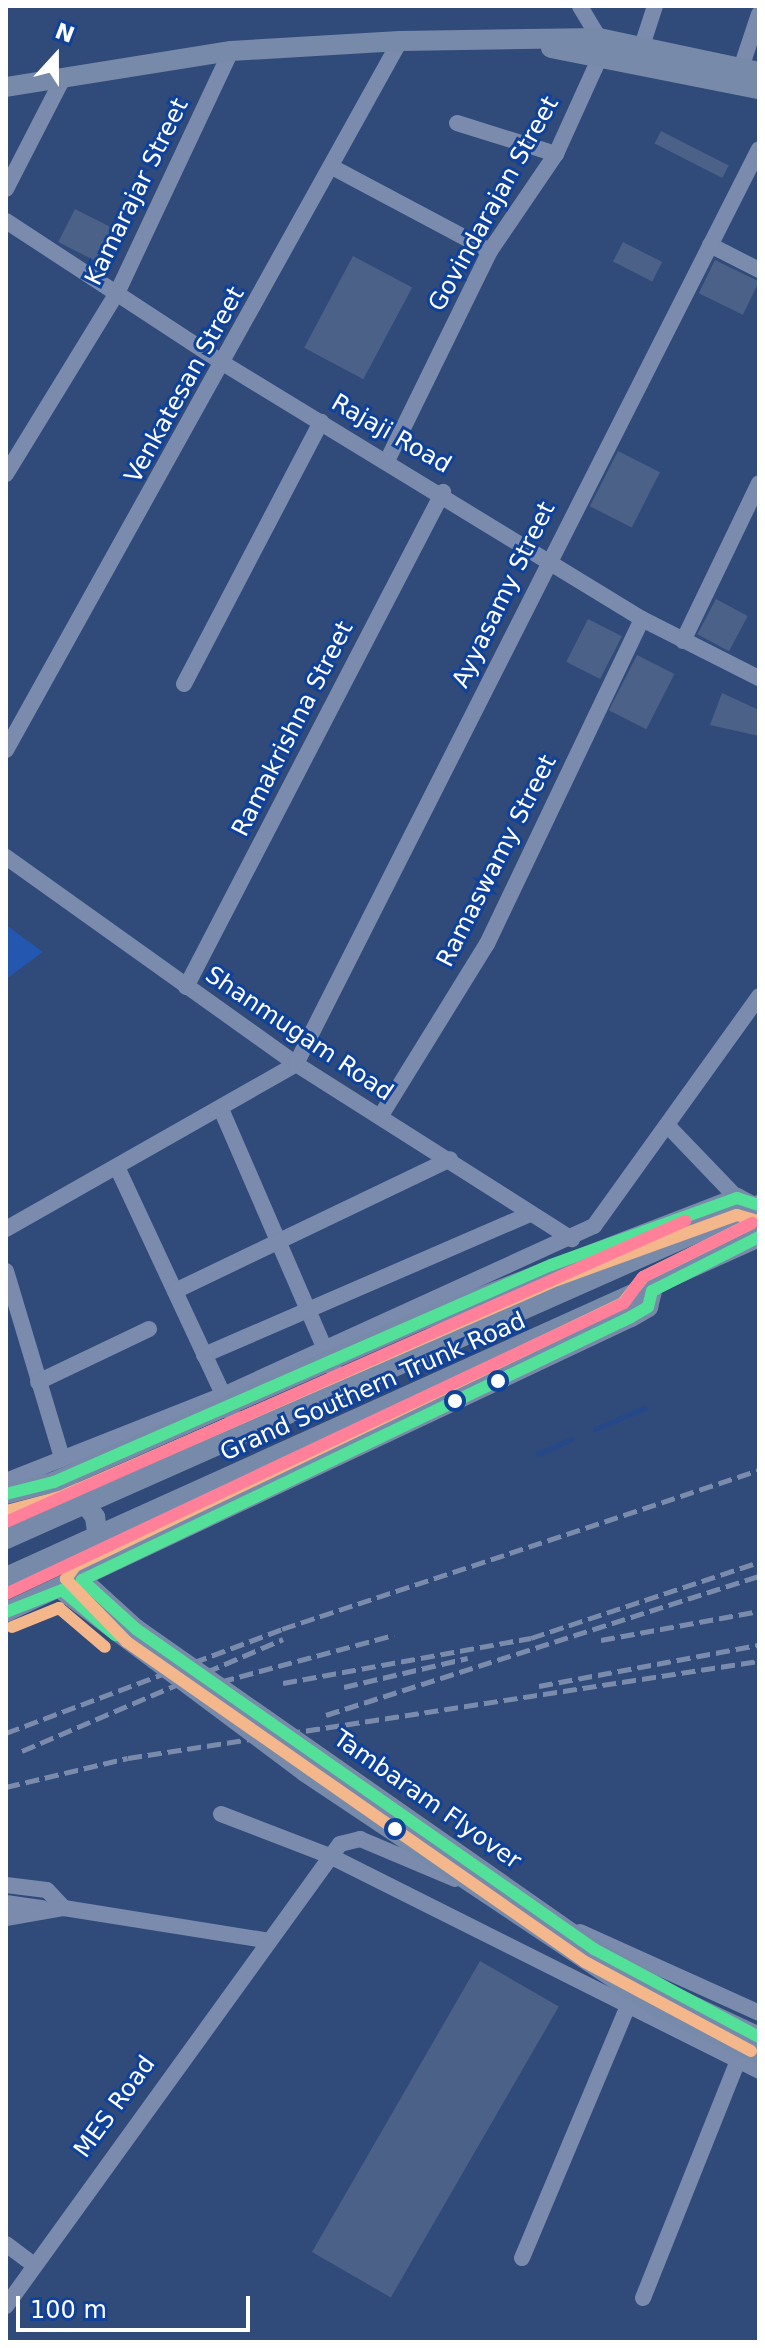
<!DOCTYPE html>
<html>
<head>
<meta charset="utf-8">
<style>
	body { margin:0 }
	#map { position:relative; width:765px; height:2348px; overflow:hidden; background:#304a7a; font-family:"DejaVu Sans",sans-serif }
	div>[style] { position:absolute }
	.green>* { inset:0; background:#2458b0 }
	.stream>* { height:5px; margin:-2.5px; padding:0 2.5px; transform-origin:2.5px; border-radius:2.5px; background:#254889 }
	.building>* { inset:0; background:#4c6187; transform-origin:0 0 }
	.minor>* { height:16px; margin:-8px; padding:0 8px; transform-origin:8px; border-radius:8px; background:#7a8bad }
	.major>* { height:20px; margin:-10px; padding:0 10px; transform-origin:10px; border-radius:10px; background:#788aaa }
	.rail>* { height:5px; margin-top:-2.5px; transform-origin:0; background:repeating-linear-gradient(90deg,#7b8bab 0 14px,transparent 0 20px) }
	.major-bridge>* { height:20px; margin:-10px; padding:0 10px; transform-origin:10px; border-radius:10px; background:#788aaa }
	.bus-1>* { height:12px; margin:-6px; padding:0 6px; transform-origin:6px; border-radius:6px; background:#53e098 }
	.bus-2>* { height:12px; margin:-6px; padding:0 6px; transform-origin:6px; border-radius:6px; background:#f3b78b }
	.bus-3>* { height:12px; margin:-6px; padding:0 6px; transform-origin:6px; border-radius:6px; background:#ff8098 }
	.dots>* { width:22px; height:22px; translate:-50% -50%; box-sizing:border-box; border:4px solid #10429a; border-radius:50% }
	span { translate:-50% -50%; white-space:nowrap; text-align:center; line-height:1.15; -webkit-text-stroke:6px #10429a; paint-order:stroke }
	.street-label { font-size:24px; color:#fff }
	.frame { position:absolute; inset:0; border:8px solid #fff; pointer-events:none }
	.north { position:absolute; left:16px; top:16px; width:80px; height:80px; -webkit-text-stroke:6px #10429a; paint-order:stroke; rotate:21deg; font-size:22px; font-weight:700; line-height:32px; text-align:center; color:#fff }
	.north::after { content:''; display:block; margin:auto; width:28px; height:36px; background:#fff; clip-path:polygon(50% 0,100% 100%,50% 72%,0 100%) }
	.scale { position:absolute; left:16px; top:2296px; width:234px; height:36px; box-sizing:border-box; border:4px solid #fff; border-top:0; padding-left:10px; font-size:24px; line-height:28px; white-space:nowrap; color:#fff; -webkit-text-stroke:6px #10429a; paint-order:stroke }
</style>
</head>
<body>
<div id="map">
	<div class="green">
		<div style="clip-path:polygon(6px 925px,43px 952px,6px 979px)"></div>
	</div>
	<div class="stream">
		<div style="left:595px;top:1429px;width:54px;rotate:-22.8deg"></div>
		<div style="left:538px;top:1454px;width:36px;rotate:-24deg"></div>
	</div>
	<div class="building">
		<div style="left:661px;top:131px;width:76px;height:14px;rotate:27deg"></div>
		<div style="left:75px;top:209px;width:42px;height:37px;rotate:27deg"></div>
		<div style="left:623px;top:242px;width:44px;height:22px;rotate:27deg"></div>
		<div style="left:353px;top:256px;width:67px;height:104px;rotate:28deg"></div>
		<div style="left:715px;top:260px;width:49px;height:37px;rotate:26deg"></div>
		<div style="left:618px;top:451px;width:47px;height:62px;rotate:27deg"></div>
		<div style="left:716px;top:599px;width:36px;height:40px;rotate:28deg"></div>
		<div style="left:588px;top:619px;width:38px;height:48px;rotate:27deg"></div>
		<div style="left:637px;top:655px;width:42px;height:62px;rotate:27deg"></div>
		<div style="clip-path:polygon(722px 693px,759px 710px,759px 736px,710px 725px)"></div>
		<div style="left:480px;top:1961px;width:91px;height:336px;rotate:30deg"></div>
	</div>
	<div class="minor">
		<div style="left:641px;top:49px;width:45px;rotate:-72deg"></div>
		<div style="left:741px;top:68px;width:57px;rotate:-71.6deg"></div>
		<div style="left:457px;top:123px;width:104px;rotate:17.4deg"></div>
		<div style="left:332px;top:167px;width:179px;rotate:28deg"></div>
		<div style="left:6px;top:189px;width:127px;rotate:-62.8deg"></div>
		<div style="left:6px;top:221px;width:263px;rotate:33.2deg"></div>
		<div style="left:226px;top:365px;width:487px;rotate:31.4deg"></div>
		<div style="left:642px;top:619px;width:131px;rotate:26.8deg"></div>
		<div style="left:710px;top:245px;width:55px;rotate:27deg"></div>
		<div style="left:387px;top:461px;width:234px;rotate:-63.9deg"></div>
		<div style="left:490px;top:251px;width:117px;rotate:-55.8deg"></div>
		<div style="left:556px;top:154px;width:107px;rotate:-65.6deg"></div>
		<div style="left:600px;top:57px;width:19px;rotate:-93deg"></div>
		<div style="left:599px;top:38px;width:37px;rotate:-121deg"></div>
		<div style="left:6px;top:474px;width:215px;rotate:-58.5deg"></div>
		<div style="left:118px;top:291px;width:265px;rotate:-64.8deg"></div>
		<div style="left:683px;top:641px;width:175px;rotate:-64.3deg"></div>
		<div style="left:184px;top:684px;width:296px;rotate:-62.4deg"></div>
		<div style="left:6px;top:750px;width:811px;rotate:-60.94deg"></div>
		<div style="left:6px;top:857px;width:356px;rotate:35.5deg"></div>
		<div style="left:296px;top:1064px;width:327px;rotate:32.4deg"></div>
		<div style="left:186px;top:987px;width:558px;rotate:-62.56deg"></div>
		<div style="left:221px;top:1109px;width:307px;rotate:66.6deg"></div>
		<div style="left:380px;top:1117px;width:203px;rotate:-58.3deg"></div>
		<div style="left:487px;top:944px;width:360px;rotate:-64.5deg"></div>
		<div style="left:667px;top:1125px;width:101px;rotate:46.2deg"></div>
		<div style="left:117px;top:1167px;width:296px;rotate:65deg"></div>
		<div style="left:6px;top:1229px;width:334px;rotate:-29.6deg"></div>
		<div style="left:296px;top:1064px;width:1025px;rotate:-63.16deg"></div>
		<div style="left:6px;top:1271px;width:191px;rotate:73.3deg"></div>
		<div style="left:175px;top:1291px;width:305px;rotate:-25.6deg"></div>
		<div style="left:204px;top:1355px;width:353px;rotate:-23.4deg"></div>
		<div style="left:38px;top:1382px;width:123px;rotate:-25.5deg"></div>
		<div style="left:6px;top:1481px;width:233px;rotate:-21.6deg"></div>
		<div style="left:223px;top:1395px;width:408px;rotate:-24.5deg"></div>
		<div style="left:594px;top:1226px;width:283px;rotate:-54.3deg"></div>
		<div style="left:221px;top:1814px;width:117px;rotate:21.1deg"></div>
		<div style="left:330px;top:1856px;width:480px;rotate:26.6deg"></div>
		<div style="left:6px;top:1885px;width:41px;rotate:7deg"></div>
		<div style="left:47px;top:1890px;width:25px;rotate:47deg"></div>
		<div style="left:6px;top:1903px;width:37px;rotate:8deg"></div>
		<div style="left:6px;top:1918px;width:59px;rotate:-9.8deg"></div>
		<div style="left:64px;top:1908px;width:208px;rotate:9.1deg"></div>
		<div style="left:580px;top:1932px;width:196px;rotate:24.3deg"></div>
		<div style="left:6px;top:2244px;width:34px;rotate:37deg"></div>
		<div style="left:522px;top:2258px;width:269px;rotate:-67.2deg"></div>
		<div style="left:643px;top:2298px;width:255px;rotate:-68.2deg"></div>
		<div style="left:6px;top:2306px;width:570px;rotate:-54.14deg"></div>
		<div style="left:340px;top:1844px;width:21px;rotate:-14deg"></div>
		<div style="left:360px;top:1839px;width:103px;rotate:22.8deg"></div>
	</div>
	<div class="major">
		<div style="left:551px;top:48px;width:212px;rotate:11.2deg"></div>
		<div style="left:6px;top:87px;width:228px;rotate:-9.1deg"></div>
		<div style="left:231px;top:51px;width:169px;rotate:-3.4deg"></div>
		<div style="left:400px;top:41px;width:199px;rotate:-0.9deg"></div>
		<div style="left:599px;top:38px;width:164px;rotate:12deg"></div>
		<div style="left:424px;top:1319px;width:336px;rotate:-21.1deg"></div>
		<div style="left:737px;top:1198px;width:19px;rotate:28deg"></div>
		<div style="left:6px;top:1494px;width:49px;rotate:-14deg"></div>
		<div style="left:6px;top:1539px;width:824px;rotate:-23.92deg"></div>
		<div style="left:6px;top:1577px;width:826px;rotate:-24.3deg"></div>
		<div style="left:6px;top:1612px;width:691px;rotate:-25.27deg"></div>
		<div style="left:631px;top:1317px;width:20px;rotate:-30deg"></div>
		<div style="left:648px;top:1307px;width:16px;rotate:-76deg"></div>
		<div style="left:676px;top:1998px;width:92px;rotate:25.2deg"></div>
		<div style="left:659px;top:2008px;width:110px;rotate:24.7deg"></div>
	</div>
	<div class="rail">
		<div style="left:601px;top:1640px;width:161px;rotate:-10.4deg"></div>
		<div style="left:283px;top:1683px;width:252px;rotate:-10.3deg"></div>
		<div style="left:531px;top:1638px;width:240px;rotate:-18.4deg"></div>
		<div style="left:539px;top:1686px;width:224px;rotate:-10.6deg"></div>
		<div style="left:201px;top:1687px;width:200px;rotate:-15.1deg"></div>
		<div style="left:344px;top:1687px;width:127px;rotate:-13.2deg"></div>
		<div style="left:326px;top:1715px;width:455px;rotate:-17.8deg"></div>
		<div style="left:6px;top:1733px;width:295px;rotate:-20.6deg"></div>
		<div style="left:282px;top:1629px;width:503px;rotate:-18.43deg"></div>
		<div style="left:22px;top:1751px;width:284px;rotate:-23.2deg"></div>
		<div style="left:6px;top:1787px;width:125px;rotate:-13.4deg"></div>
		<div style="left:128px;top:1758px;width:638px;rotate:-8.74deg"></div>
	</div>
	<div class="major-bridge">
		<div style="left:54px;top:1482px;width:404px;rotate:-23.8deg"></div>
		<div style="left:54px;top:1482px;width:27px;rotate:28deg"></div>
		<div style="left:78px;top:1495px;width:28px;rotate:52deg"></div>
		<div style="left:95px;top:1517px;width:30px;rotate:82deg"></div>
		<div style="left:99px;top:1547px;width:25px;rotate:111deg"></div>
		<div style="left:82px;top:1580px;width:73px;rotate:42.2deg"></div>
		<div style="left:136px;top:1629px;width:559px;rotate:34.94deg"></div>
		<div style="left:594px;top:1949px;width:96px;rotate:30.9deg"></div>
		<div style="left:62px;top:1590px;width:304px;rotate:36.8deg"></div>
		<div style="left:305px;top:1772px;width:425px;rotate:33.7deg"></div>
	</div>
	<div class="bus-1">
		<div style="left:759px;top:1237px;width:120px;rotate:153.2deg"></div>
		<div style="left:652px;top:1291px;width:16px;rotate:104deg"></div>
		<div style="left:648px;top:1307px;width:20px;rotate:150deg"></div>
		<div style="left:631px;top:1317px;width:609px;rotate:154.4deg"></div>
		<div style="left:82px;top:1580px;width:73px;rotate:42.2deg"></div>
		<div style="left:136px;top:1629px;width:559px;rotate:34.94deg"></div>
		<div style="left:594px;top:1949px;width:187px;rotate:28.1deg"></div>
		<div style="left:6px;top:1494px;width:49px;rotate:-14deg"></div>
		<div style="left:54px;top:1482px;width:542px;rotate:-23.59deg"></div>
		<div style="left:551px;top:1265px;width:198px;rotate:-19.8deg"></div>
		<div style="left:737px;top:1198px;width:23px;rotate:18deg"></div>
		<div style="left:6px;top:1612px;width:60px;rotate:-21.4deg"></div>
		<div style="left:62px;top:1590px;width:70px;rotate:40.3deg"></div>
	</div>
	<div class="bus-2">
		<div style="left:10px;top:1510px;width:52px;rotate:-14.6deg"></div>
		<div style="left:60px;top:1497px;width:542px;rotate:-23.59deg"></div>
		<div style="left:557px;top:1280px;width:191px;rotate:-19.9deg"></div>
		<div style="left:737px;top:1215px;width:18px;rotate:16deg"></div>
		<div style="left:12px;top:1627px;width:51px;rotate:-22deg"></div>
		<div style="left:59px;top:1608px;width:60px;rotate:40.3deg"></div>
		<div style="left:751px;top:2051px;width:188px;rotate:-151.8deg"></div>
		<div style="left:585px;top:1962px;width:559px;rotate:-145.06deg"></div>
		<div style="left:127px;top:1642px;width:88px;rotate:-134.1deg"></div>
		<div style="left:66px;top:1579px;width:16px;rotate:-55deg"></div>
		<div style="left:75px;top:1566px;width:608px;rotate:-25.64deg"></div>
		<div style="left:623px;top:1303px;width:33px;rotate:-52deg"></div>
		<div style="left:643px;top:1277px;width:122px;rotate:-26.4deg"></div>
	</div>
	<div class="bus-3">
		<div style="left:6px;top:1522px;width:743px;rotate:-23.91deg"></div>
		<div style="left:6px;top:1594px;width:683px;rotate:-25.21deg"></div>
		<div style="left:624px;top:1303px;width:32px;rotate:-54deg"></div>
		<div style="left:643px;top:1277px;width:122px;rotate:-26.4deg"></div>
	</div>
	<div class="dots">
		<div style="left:498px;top:1381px;background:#fff"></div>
		<div style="left:455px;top:1401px;background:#fff"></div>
		<div style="left:395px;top:1829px;background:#fff"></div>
	</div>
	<div class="street-label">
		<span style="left:137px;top:192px;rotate:-64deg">Kamarajar Street</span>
		<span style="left:494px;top:204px;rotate:-61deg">Govindarajan Street</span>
		<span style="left:185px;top:385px;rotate:-61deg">Venkatesan Street</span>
		<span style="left:391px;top:434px;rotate:30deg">Rajaji Road</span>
		<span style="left:504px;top:595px;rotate:-64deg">Ayyasamy Street</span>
		<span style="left:293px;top:729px;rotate:-63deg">Ramakrishna Street</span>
		<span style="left:497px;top:861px;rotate:-63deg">Ramaswamy Street</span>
		<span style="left:299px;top:1034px;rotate:34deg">Shanmugam Road</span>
		<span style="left:373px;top:1387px;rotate:-24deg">Grand Southern Trunk Road</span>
		<span style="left:427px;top:1800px;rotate:35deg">Tambaram Flyover</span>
		<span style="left:115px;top:2107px;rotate:-54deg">MES Road</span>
	</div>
	<div class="frame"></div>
	<div class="north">N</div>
	<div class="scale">100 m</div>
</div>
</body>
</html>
